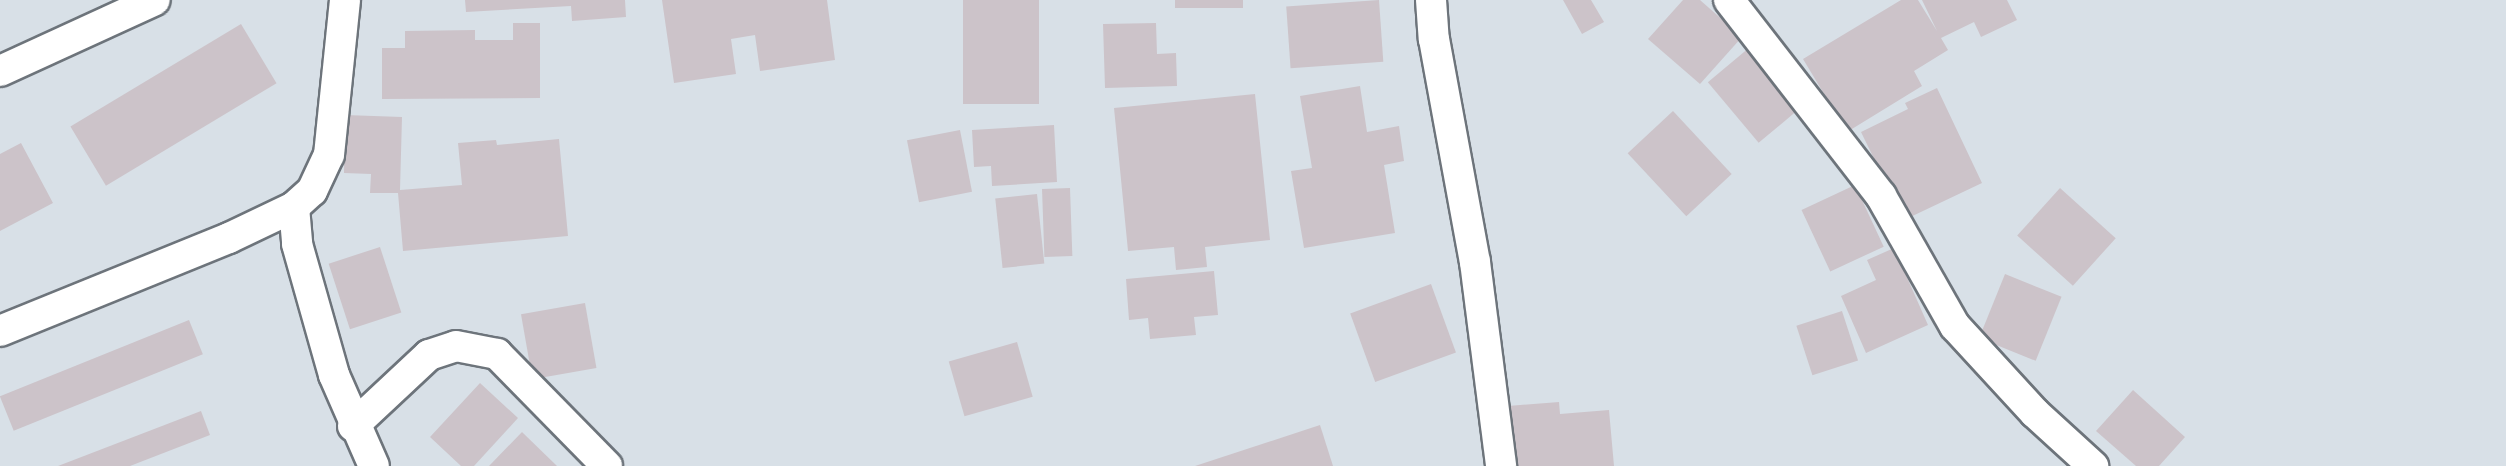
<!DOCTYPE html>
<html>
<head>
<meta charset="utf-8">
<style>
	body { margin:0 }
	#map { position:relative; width:2506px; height:466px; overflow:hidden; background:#d8e0e7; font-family:"Roboto Serif",serif }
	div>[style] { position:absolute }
	.building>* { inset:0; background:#ccc3c9; transform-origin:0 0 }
	.roads { filter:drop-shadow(2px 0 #6d747b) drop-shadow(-2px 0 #6d747b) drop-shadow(0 2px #6d747b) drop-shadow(0 -2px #6d747b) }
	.street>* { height:30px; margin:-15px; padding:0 15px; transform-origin:15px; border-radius:15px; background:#fff }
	span { translate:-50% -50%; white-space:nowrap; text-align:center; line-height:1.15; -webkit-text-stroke:6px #fff; paint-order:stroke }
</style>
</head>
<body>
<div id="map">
	<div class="building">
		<div style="clip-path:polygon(465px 0,625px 0,626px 17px,572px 21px,571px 6px,466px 12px)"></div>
		<div style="clip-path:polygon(662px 0,827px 0,835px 60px,760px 71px,755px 35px,731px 39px,736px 74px,674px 83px)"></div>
		<div style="left:963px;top:0;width:76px;height:104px"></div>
		<div style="left:1175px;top:0;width:68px;height:8px"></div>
		<div style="left:1379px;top:0;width:62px;height:93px;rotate:86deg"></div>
		<div style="clip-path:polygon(1563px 0,1591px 0,1604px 22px,1582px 34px)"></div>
		<div style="clip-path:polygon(1683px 0,1700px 0,1742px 37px,1700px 84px,1648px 39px)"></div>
		<div style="clip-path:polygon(1901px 0,1918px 0,1937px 31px,1922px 0,2007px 0,2017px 20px,1981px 37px,1974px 22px,1941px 38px,1948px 50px,1914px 71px,1922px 86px,1847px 132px,1803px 59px)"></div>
		<div style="clip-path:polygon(513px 23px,540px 23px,540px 98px,382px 99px,382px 48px,405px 48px,405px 31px,475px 30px,475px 40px,513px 40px)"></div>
		<div style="clip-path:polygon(1156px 23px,1157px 54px,1176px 53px,1177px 86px,1105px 88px,1103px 24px)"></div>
		<div style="left:241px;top:24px;width:69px;height:199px;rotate:59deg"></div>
		<div style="left:1750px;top:47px;width:79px;height:55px;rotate:50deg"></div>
		<div style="clip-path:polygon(1360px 86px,1367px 132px,1399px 126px,1404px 161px,1384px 165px,1395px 233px,1304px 248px,1291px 171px,1312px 168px,1300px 96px)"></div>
		<div style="clip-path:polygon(1937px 88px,1982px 183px,1904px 220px,1861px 132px,1908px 109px,1905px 103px)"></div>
		<div style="clip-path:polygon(1255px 94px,1270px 240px,1205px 247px,1207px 267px,1176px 270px,1174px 247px,1128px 251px,1114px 108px)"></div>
		<div style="left:1673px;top:111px;width:86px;height:62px;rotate:47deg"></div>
		<div style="clip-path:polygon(345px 115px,402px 117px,400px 190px,462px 185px,458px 143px,496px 140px,497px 145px,559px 139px,568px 236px,403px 251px,398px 193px,370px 193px,371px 174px,344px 173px)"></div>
		<div style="clip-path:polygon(1054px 125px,1057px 182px,992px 186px,991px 166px,974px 167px,972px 130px)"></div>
		<div style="left:960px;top:130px;width:63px;height:54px;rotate:79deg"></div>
		<div style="clip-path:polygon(21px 143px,53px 203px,0 231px,0 154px)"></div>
		<div style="left:1855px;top:185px;width:68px;height:59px;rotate:65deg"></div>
		<div style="left:1070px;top:188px;width:68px;height:28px;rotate:88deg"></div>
		<div style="left:2060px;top:188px;width:75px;height:64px;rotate:42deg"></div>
		<div style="left:1037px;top:194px;width:70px;height:42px;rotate:84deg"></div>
		<div style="left:380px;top:247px;width:69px;height:54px;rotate:72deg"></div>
		<div style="clip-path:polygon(1894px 248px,1928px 325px,1866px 353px,1841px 296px,1876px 280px,1867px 260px)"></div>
		<div style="clip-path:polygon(1214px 271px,1218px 315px,1194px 317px,1196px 335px,1150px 339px,1148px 318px,1129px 320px,1126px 279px)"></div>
		<div style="left:2005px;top:274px;width:61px;height:69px;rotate:22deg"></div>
		<div style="left:1431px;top:284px;width:73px;height:86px;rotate:70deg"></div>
		<div style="left:585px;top:303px;width:66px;height:65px;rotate:80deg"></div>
		<div style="left:1842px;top:311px;width:52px;height:48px;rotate:72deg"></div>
		<div style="left:189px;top:320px;width:37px;height:204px;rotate:68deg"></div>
		<div style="left:1017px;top:342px;width:57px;height:71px;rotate:74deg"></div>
		<div style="clip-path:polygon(480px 383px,518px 418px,474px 466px,461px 466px,430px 437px)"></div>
		<div style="clip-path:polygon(2133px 390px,2185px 437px,2159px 466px,2136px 466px,2096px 431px)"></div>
		<div style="clip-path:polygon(1559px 402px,1560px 414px,1609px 410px,1614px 466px,1513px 466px,1508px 406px)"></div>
		<div style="clip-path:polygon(201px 411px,210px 435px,130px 466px,58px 466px)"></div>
		<div style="clip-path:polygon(1320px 425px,1333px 466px,1195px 466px)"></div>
		<div style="clip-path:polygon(522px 432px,557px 466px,489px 466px)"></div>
	</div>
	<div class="roads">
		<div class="street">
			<div style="left:1431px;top:0;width:39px;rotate:86deg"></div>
			<div style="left:1434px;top:39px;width:227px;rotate:79.6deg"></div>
			<div style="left:1475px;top:262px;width:206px;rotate:82.7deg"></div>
			<div style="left:1729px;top:0;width:248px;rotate:52.2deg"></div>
			<div style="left:1881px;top:196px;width:150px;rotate:60.4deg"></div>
			<div style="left:1955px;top:326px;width:118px;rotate:47.4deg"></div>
			<div style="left:2035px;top:413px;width:79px;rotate:42.4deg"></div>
			<div style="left:0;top:71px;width:170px;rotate:-24.6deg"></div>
			<div style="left:294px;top:207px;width:37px;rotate:85deg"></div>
			<div style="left:297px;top:244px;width:136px;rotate:74.2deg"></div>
			<div style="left:334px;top:375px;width:99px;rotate:66.3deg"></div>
			<div style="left:0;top:331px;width:247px;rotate:-22.1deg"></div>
			<div style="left:229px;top:238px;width:72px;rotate:-25.5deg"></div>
			<div style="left:294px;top:207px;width:24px;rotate:-42deg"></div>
			<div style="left:312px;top:191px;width:40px;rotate:-65deg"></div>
			<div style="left:329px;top:155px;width:156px;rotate:-84.1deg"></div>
			<div style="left:353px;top:426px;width:104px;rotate:-43.1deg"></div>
			<div style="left:429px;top:355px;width:28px;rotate:-18deg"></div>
			<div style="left:456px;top:346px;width:42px;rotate:11deg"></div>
			<div style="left:497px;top:354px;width:157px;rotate:45.5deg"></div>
		</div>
	</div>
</div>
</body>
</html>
